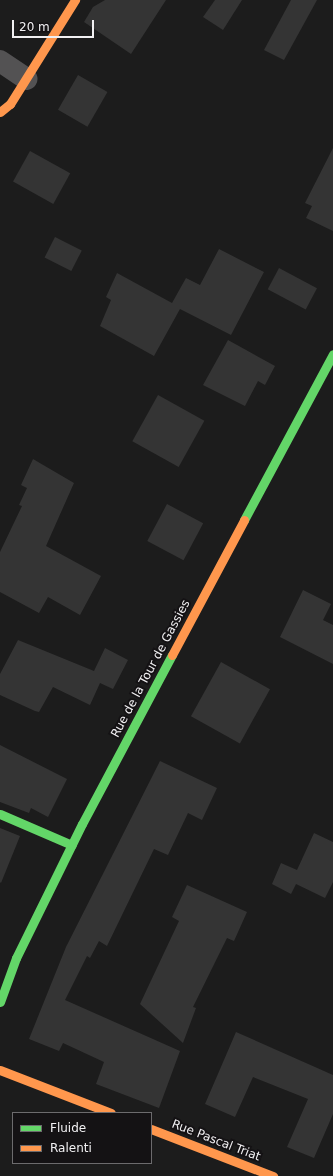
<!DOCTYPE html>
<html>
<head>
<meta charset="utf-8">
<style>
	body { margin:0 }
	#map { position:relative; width:333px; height:1176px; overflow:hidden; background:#1c1c1c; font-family:"DejaVu Sans",sans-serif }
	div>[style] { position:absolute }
	.building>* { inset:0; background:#343434; transform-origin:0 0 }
	.street>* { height:22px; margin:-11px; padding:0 11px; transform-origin:11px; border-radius:11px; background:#535253 }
	.fast>* { height:9px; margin:-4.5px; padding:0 4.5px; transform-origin:4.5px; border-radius:4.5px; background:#63d668 }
	.slow>* { height:9px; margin:-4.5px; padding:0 4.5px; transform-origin:4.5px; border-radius:4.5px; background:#ff974d }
	span { translate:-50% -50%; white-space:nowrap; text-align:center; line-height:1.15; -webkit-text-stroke:4px #141214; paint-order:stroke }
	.street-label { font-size:12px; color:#f1f0f2 }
	.legend { position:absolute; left:12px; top:1112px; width:140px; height:52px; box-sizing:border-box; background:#141214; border:1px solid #6c6b6d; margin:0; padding:5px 7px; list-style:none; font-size:12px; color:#f1f0f2 }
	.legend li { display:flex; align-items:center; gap:8px; height:20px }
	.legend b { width:20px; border:1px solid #6c6b6d }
	.scale { position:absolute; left:12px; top:20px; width:82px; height:18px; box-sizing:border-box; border:2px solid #f1f0f2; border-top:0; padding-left:5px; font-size:12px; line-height:14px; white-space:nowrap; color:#f1f0f2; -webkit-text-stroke:3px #141214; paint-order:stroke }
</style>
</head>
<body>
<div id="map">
	<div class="building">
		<div style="clip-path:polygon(105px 0,166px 0,131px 54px,84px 22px,93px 7px)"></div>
		<div style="clip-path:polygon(215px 0,242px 0,223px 30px,203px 17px)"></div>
		<div style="clip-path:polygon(291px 0,317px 0,284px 60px,264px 50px)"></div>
		<div style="left:78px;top:75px;width:34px;height:40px;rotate:30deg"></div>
		<div style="clip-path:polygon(333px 148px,333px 231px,306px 218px,312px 206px,305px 203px)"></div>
		<div style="left:30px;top:151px;width:46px;height:35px;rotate:29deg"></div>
		<div style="left:55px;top:237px;width:30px;height:23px;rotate:27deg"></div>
		<div style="clip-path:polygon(219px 249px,264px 272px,231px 335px,180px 309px,154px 356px,100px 326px,111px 300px,106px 297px,117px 273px,172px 303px,186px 278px,200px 285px)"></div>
		<div style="left:279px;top:268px;width:43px;height:24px;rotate:28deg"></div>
		<div style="clip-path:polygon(228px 340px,275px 366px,265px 385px,258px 381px,245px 406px,203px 385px)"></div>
		<div style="left:158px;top:395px;width:53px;height:53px;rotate:29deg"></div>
		<div style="clip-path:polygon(33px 459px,74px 483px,46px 546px,101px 576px,80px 615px,48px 597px,39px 613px,0 592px,0 552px,22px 506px,19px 505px,27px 488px,21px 485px)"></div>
		<div style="left:167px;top:504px;width:41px;height:42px;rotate:28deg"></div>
		<div style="clip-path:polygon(303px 590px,331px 604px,323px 620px,333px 625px,333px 664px,280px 637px)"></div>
		<div style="clip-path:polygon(18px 640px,94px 671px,105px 648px,128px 660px,113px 689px,100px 683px,90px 705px,53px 687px,39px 712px,35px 711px,0 695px,0 674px)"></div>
		<div style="left:221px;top:662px;width:56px;height:62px;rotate:29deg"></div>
		<div style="clip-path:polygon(0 745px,67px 779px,48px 817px,31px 808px,29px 813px,0 802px)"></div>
		<div style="clip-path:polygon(160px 761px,217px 788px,202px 820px,188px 813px,168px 855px,154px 849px,107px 946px,99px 941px,90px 958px,87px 956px,65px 1000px,180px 1051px,159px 1108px,96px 1084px,104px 1062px,63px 1043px,59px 1051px,29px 1039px,66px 947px)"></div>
		<div style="clip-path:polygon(0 828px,20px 836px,1px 883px,0 882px)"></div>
		<div style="clip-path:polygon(314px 833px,333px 842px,333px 882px,325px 898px,296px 884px,291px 894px,272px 884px,281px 863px,297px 870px)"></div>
		<div style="clip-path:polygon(187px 885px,247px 912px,234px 941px,227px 938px,193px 1007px,196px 1008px,183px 1043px,140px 1004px,179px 921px,172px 917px)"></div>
		<div style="clip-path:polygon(236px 1032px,333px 1075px,333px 1114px,314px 1158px,287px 1147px,308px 1099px,253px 1077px,235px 1117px,205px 1104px)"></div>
	</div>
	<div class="street">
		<div style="left:0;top:61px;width:32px;rotate:34deg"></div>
	</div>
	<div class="fast">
		<div style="left:244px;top:520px;width:188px;rotate:-61.8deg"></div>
		<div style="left:0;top:814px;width:78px;rotate:23.3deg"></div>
		<div style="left:0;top:1002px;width:47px;rotate:-70deg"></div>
		<div style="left:16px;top:958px;width:149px;rotate:-63.8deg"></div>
		<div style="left:82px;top:824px;width:191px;rotate:-62deg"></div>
	</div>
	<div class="slow">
		<div style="left:0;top:112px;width:13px;rotate:-39deg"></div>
		<div style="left:10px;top:104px;width:123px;rotate:-58deg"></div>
		<div style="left:172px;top:655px;width:153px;rotate:-61.9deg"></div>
		<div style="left:0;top:1070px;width:119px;rotate:21.2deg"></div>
		<div style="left:151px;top:1129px;width:131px;rotate:21.1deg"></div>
	</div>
	<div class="street-label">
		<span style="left:151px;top:669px;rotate:-62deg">Rue de la Tour de Gassies</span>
		<span style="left:216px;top:1141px;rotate:21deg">Rue Pascal Triat</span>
	</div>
	<ul class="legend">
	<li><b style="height:5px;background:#63d668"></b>Fluide</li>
	<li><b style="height:5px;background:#ff974d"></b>Ralenti</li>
	</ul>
	<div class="scale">20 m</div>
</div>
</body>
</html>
